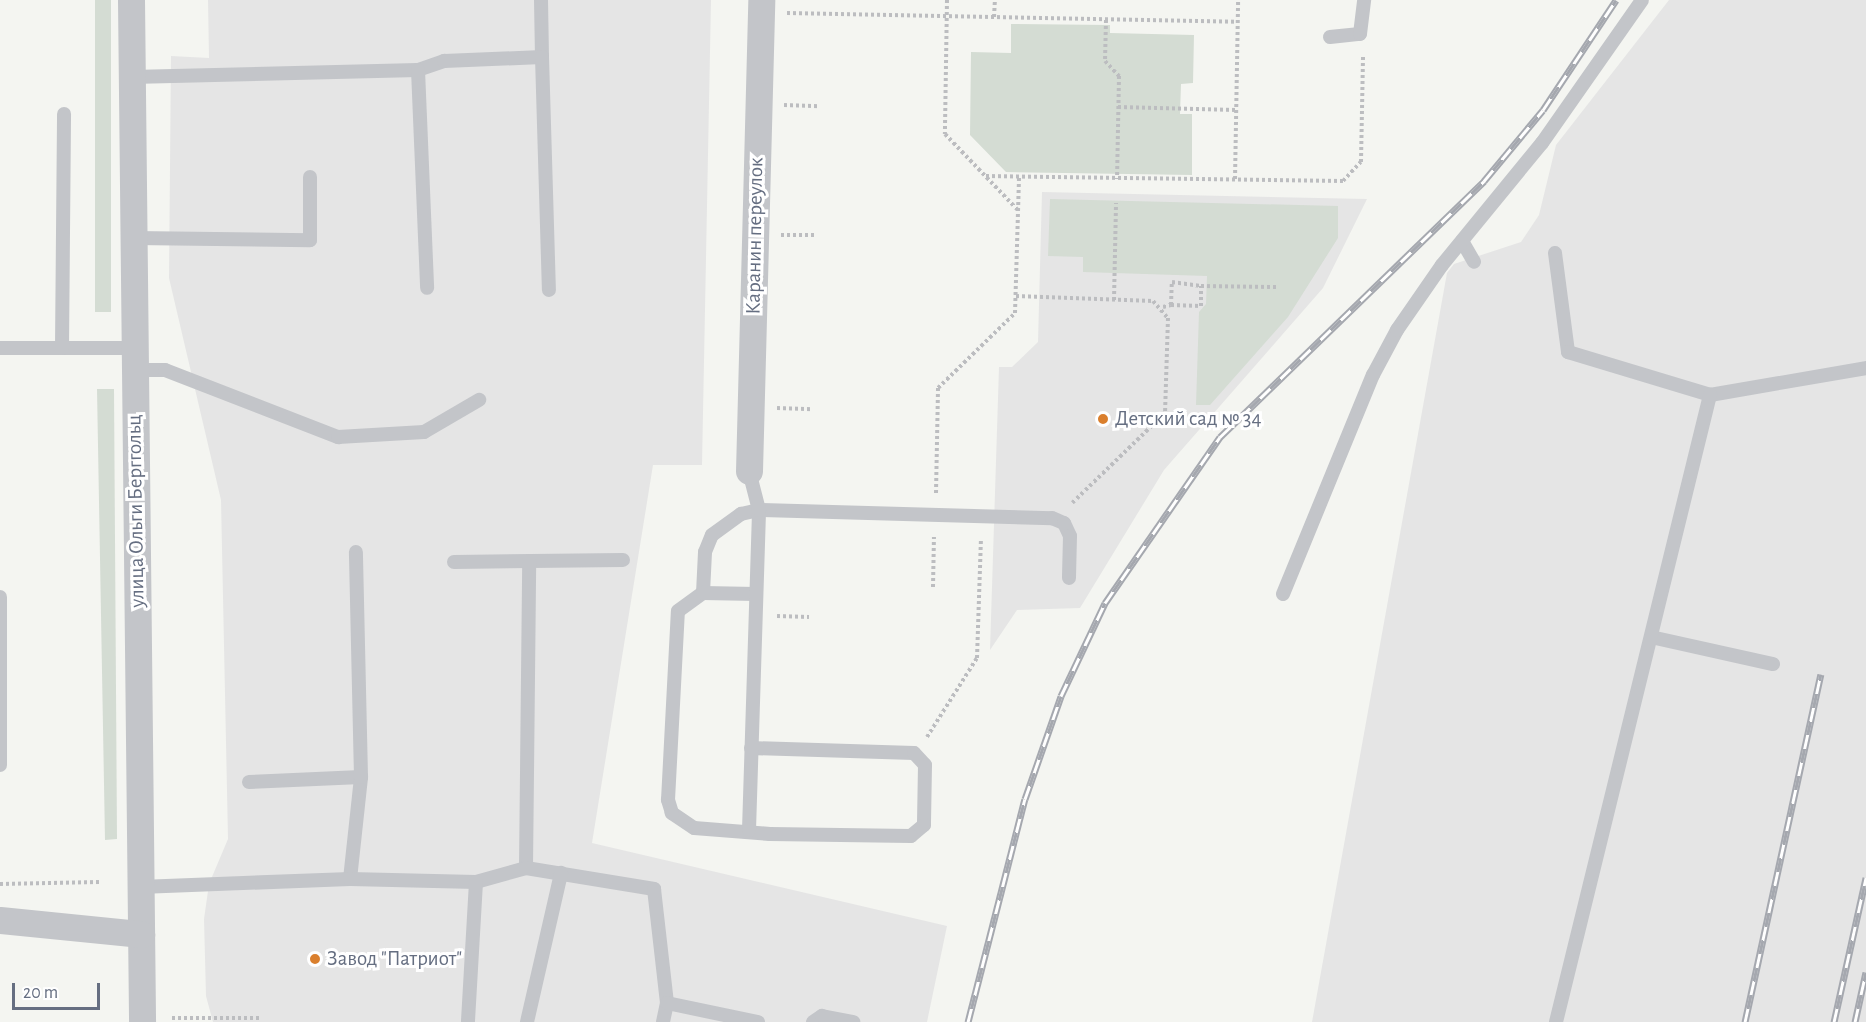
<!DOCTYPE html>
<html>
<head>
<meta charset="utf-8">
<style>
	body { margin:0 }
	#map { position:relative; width:1866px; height:1022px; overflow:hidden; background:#f4f5f1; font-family:"Alegreya Sans",sans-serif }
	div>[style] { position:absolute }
	.built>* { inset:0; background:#e5e5e5 }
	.green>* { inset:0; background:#d4dcd3; transform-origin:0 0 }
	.path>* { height:4px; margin-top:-2px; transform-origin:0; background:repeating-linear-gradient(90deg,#bcbdc0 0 3px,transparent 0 6px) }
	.service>* { height:14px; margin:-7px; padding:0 7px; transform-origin:7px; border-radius:7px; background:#c3c5c9 }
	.minor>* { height:27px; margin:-13.5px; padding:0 13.5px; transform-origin:13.5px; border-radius:13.5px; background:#c3c5c9 }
	.rail>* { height:7px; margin-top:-3.5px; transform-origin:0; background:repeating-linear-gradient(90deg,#fff 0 14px,#a5a8af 0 28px); box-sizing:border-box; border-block:2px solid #a5a8af }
	.dots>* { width:16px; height:16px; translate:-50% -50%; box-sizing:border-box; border:3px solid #fff; border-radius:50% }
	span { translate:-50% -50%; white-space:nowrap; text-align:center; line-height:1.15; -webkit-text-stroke:6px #fff; paint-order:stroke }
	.street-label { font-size:21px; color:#656e81 }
	.poi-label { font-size:21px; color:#656e81 }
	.left { translate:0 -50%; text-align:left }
	.scale { position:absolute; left:12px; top:983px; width:88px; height:27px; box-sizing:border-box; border:3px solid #656e81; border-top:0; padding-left:8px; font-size:18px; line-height:21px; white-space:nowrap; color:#656e81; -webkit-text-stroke:4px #fff; paint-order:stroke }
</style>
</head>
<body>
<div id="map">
	<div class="built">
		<div style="clip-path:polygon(208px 0,711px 0,702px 465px,653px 465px,592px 843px,947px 926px,927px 1022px,213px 1022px,206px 996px,204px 919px,209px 884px,228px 839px,221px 500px,169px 278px,171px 56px,209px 58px)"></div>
		<div style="clip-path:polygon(1669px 0,1866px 0,1866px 1022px,1312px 1022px,1447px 273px,1454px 264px,1521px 242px,1539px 215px,1556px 145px)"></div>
		<div style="clip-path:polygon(1042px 192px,1367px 199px,1323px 288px,1164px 470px,1080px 608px,1017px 610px,990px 650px,999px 367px,1012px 367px,1038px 342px)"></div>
	</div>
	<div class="green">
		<div style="left:95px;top:0;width:16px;height:312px"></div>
		<div style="clip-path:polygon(1011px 24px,1110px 25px,1110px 33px,1194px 35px,1193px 83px,1181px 84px,1180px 114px,1192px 114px,1192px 175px,1006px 172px,970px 135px,971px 52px,1011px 53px)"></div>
		<div style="clip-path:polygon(1050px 199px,1338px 206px,1338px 238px,1288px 317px,1210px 405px,1196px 405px,1199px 312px,1206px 304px,1207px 276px,1083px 272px,1083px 257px,1048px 256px)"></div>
		<div style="clip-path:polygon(97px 389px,114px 389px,117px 839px,105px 840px)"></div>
	</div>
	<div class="path">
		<div style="left:947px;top:0;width:134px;rotate:90.9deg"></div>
		<div style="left:945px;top:134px;width:105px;rotate:46.2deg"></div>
		<div style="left:787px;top:13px;width:450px;rotate:1.1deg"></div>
		<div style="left:994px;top:17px;width:17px;rotate:-87deg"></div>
		<div style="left:1106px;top:20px;width:41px;rotate:91.4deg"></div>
		<div style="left:1105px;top:61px;width:21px;rotate:47deg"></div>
		<div style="left:1119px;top:76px;width:103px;rotate:91.1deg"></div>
		<div style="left:784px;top:105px;width:36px;rotate:2deg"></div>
		<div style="left:1118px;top:107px;width:118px;rotate:1.5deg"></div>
		<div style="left:986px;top:176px;width:357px;rotate:0.8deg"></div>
		<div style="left:1343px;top:181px;width:26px;rotate:-47deg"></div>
		<div style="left:1361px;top:162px;width:106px;rotate:-88.9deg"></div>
		<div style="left:1235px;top:179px;width:179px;rotate:-89deg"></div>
		<div style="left:781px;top:235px;width:36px"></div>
		<div style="left:1016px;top:296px;width:137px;rotate:2.1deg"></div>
		<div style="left:1153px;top:301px;width:23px;rotate:49deg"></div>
		<div style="left:1168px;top:318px;width:95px;rotate:91.8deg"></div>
		<div style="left:1165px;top:413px;width:129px;rotate:135.9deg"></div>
		<div style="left:1114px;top:300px;width:97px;rotate:-88.8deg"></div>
		<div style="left:1171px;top:305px;width:30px;rotate:2deg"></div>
		<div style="left:1201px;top:306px;width:20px;rotate:-90deg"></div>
		<div style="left:1201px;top:286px;width:76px;rotate:0.8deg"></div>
		<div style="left:1163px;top:307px;width:8px;rotate:-14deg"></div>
		<div style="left:1171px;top:305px;width:23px;rotate:-88deg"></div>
		<div style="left:1172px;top:282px;width:29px;rotate:8deg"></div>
		<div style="left:777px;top:408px;width:36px;rotate:2deg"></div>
		<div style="left:936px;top:493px;width:105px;rotate:-88.9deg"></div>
		<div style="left:938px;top:388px;width:107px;rotate:-44.2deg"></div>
		<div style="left:1015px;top:313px;width:136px;rotate:-88.3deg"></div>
		<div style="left:933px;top:587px;width:50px;rotate:-88.9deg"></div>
		<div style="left:777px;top:616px;width:32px;rotate:2deg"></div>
		<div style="left:927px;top:737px;width:93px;rotate:-57.7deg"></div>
		<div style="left:977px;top:658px;width:120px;rotate:-88.1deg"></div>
		<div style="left:0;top:884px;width:99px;rotate:-1.2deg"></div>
		<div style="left:172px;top:1018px;width:88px"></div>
	</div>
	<div class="service">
		<div style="left:541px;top:0;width:57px;rotate:89deg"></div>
		<div style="left:1330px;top:37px;width:30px;rotate:-6deg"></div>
		<div style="left:1360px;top:34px;width:34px;rotate:-83deg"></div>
		<div style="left:418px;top:70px;width:28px;rotate:-19deg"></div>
		<div style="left:444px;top:61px;width:98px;rotate:-2.3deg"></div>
		<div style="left:542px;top:57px;width:233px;rotate:88.3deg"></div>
		<div style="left:132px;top:77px;width:286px;rotate:-1.4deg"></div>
		<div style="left:418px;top:70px;width:218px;rotate:87.6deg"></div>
		<div style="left:134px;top:238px;width:176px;rotate:0.7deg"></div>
		<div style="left:310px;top:240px;width:63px;rotate:-90deg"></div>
		<div style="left:1462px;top:241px;width:24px;rotate:60deg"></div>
		<div style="left:1555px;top:253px;width:100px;rotate:82.5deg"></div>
		<div style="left:1568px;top:352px;width:148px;rotate:16.8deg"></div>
		<div style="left:1710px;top:395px;width:158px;rotate:-9.8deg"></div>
		<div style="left:0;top:348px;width:134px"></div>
		<div style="left:62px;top:348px;width:234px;rotate:-89.5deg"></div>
		<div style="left:134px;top:370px;width:31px"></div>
		<div style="left:165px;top:370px;width:186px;rotate:21.2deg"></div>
		<div style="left:338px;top:437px;width:86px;rotate:-3.3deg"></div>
		<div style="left:424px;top:432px;width:64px;rotate:-30.2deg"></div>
		<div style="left:454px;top:562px;width:169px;rotate:-0.7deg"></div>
		<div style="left:703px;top:593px;width:41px;rotate:-87.2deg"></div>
		<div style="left:705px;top:552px;width:18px;rotate:-68deg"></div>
		<div style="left:712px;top:535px;width:36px;rotate:-36deg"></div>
		<div style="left:741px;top:514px;width:18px;rotate:-13deg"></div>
		<div style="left:759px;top:510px;width:293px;rotate:1.6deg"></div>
		<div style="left:1052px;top:518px;width:13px;rotate:23deg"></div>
		<div style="left:1064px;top:523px;width:14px;rotate:65deg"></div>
		<div style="left:1070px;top:536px;width:42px;rotate:91.4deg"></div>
		<div style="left:1283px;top:594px;width:237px;rotate:-67.7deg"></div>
		<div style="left:1373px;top:375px;width:51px;rotate:-61.9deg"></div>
		<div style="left:1397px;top:330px;width:79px;rotate:-55.3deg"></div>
		<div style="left:1442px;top:265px;width:158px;rotate:-50.7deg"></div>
		<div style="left:1542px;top:143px;width:174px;rotate:-55deg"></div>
		<div style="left:0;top:597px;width:168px;rotate:90deg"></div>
		<div style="left:1651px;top:637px;width:125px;rotate:12.5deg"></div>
		<div style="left:751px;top:748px;width:163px;rotate:1.8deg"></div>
		<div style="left:914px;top:753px;width:16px;rotate:47deg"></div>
		<div style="left:925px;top:765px;width:60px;rotate:91deg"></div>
		<div style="left:924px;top:825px;width:17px;rotate:140deg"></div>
		<div style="left:911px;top:836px;width:141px;rotate:-179.2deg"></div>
		<div style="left:770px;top:834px;width:76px;rotate:-175.5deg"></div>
		<div style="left:694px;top:828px;width:27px;rotate:-146deg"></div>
		<div style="left:672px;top:813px;width:14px;rotate:-107deg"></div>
		<div style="left:668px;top:800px;width:189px;rotate:-87deg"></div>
		<div style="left:678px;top:611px;width:31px;rotate:-36deg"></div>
		<div style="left:703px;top:593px;width:53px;rotate:1.1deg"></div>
		<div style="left:249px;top:782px;width:112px;rotate:-2.6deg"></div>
		<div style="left:749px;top:830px;width:320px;rotate:-88.2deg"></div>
		<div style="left:759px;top:510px;width:40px;rotate:-104.4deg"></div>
		<div style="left:526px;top:868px;width:307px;rotate:-89.4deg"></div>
		<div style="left:350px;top:879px;width:103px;rotate:-83.8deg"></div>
		<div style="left:361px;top:777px;width:225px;rotate:-91.3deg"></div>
		<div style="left:476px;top:882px;width:52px;rotate:-15.6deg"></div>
		<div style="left:526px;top:868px;width:130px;rotate:9.3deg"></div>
		<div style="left:654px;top:889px;width:115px;rotate:83.5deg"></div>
		<div style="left:667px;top:1003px;width:19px;rotate:102deg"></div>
		<div style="left:140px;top:887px;width:210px;rotate:-2.2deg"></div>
		<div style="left:350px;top:879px;width:126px;rotate:1.4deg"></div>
		<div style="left:476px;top:882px;width:140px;rotate:93.3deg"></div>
		<div style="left:667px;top:1003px;width:93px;rotate:11.8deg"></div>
		<div style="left:527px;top:1022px;width:153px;rotate:-77.1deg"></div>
		<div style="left:813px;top:1022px;width:11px;rotate:-34deg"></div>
		<div style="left:822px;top:1016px;width:32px;rotate:11deg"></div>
		<div style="left:1556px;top:1022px;width:646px;rotate:-76.2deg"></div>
	</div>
	<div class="minor">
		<div style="left:131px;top:0;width:1022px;rotate:89.38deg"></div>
		<div style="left:749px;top:471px;width:471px;rotate:-88.5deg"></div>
		<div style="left:0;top:920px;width:142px;rotate:5.7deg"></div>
	</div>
	<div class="rail">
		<div style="left:968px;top:1022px;width:230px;rotate:-75.7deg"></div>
		<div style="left:1025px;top:799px;width:109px;rotate:-70.7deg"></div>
		<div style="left:1061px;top:696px;width:103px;rotate:-64.7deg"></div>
		<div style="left:1105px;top:603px;width:202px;rotate:-55.3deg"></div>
		<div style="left:1220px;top:437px;width:368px;rotate:-44.1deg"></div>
		<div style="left:1484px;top:181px;width:92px;rotate:-50.3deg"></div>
		<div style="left:1543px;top:110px;width:132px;rotate:-56.4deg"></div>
		<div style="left:1745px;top:1022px;width:356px;rotate:-77.7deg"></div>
		<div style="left:1834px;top:1022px;width:148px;rotate:-77.5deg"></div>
		<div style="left:1855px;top:1022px;width:51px;rotate:-77.6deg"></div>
	</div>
	<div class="dots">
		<div style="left:1103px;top:419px;background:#da7f2d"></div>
		<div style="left:315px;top:959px;background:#da7f2d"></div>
	</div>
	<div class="street-label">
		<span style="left:755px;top:236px;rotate:-89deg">Каранин переулок</span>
		<span style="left:136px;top:511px;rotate:-91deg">улица Ольги Берггольц</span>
	</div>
	<div class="poi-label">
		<span class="left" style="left:1115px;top:419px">Детский сад № 34</span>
		<span class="left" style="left:327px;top:959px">Завод "Патриот"</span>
	</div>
	<div class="scale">20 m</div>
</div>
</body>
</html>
